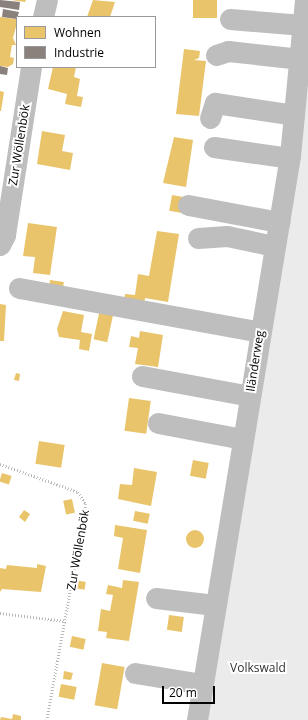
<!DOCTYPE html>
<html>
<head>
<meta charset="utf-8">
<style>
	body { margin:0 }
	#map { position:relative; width:308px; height:720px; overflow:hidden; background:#fff; font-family:"Open Sans",sans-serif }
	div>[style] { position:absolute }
	.green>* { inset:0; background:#ebebeb }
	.homes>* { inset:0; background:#e9c46a; transform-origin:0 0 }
	.round { border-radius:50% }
	.industry>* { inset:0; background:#8a817c }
	.path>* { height:2.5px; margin-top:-1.25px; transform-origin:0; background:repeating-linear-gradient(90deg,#b9b9b9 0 1px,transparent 0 3px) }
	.minor>* { height:21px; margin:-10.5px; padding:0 10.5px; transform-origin:10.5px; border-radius:10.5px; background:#bebebe }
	span { translate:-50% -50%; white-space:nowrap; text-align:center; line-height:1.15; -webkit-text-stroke:4px #fff; paint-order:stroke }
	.street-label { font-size:12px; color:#000 }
	.park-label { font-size:12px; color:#323232 }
	.legend { position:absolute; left:16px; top:16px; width:140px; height:52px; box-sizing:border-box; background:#fff; border:1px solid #999; margin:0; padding:5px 7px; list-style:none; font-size:12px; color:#000 }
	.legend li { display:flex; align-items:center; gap:8px; height:20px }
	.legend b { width:20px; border:1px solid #999 }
	.scale { position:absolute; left:162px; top:686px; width:53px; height:18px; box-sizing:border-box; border:2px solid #000; border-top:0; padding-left:5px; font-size:12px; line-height:14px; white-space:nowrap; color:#000; -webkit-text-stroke:3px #fff; paint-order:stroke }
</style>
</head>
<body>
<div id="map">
	<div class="green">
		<div style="clip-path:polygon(308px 50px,308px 720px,199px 720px)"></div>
	</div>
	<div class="homes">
		<div style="clip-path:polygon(11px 0,26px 0,25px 2px)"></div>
		<div style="clip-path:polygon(93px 0,115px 2px,110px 17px,87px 17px)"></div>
		<div style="left:193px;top:0;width:24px;height:18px"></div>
		<div style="clip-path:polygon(0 17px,16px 19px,17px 23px,13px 38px,16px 45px,12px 45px,10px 57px,14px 58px,13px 64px,8px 67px,0 66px)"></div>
		<div style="clip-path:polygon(184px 49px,200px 51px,199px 58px,194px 60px,206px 61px,199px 116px,176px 114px)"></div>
		<div style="clip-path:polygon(53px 67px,76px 67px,74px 77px,80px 79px,77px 96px,83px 97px,81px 107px,65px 104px,67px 94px,48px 89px)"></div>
		<div style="clip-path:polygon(0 91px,4px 92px,1px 111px,0 111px)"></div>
		<div style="clip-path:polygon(42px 131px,65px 135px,62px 151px,73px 153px,70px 170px,37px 164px)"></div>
		<div style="clip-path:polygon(174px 137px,193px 140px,186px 187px,163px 183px)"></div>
		<div style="left:172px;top:195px;width:17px;height:16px;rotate:10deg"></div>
		<div style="clip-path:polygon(28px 223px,57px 227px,50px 275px,33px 273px,35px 257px,23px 256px)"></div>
		<div style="clip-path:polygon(157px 231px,179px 234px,168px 302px,145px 298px,144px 306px,124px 303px,125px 294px,135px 295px,138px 274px,149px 276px)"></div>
		<div style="left:50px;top:280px;width:14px;height:9px;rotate:8deg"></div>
		<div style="clip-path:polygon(0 304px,6px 305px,4px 341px,0 341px)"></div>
		<div style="left:100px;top:309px;width:14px;height:31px;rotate:12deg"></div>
		<div style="clip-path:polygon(63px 311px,84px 315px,81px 332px,92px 334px,89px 351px,79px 349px,80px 340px,59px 337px,57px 329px)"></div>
		<div style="clip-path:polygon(140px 331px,163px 335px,158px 367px,135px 364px,138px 348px,129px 347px,131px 336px,139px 338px)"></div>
		<div style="clip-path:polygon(16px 373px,20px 374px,19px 381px,14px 380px)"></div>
		<div style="left:129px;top:398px;width:22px;height:33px;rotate:8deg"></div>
		<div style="left:39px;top:441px;width:26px;height:23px;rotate:9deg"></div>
		<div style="left:193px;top:460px;width:16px;height:16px;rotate:11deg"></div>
		<div style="clip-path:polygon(134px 468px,157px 472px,151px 506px,118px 499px,120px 484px,132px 485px)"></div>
		<div style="left:2px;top:473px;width:10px;height:9px;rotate:17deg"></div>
		<div style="left:72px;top:499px;width:14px;height:9px;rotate:78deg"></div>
		<div style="clip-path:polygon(24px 510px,30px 514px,25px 522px,19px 517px)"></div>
		<div style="left:135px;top:511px;width:15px;height:10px;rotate:11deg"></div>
		<div style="clip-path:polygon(115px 525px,147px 530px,140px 573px,118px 569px,123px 538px,114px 536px)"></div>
		<div class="round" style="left:186px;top:530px;width:18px;height:18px"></div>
		<div style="clip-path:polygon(37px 564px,46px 566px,41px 592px,2px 589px,0 592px,0 568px,6px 569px,7px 565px,37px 568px)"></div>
		<div style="left:75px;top:580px;width:11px;height:8px;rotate:10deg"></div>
		<div style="clip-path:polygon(123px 580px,139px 582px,129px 641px,106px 638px,107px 632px,98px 631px,101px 609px,110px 611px,113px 595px,106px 594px,108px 585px,122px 588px)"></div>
		<div style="left:169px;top:615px;width:15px;height:15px;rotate:8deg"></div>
		<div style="left:72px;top:636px;width:14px;height:11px;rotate:12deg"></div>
		<div style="left:102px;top:663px;width:23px;height:43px;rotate:10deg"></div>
		<div style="clip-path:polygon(64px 671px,73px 673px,71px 680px,63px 679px)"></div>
		<div style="left:61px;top:684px;width:16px;height:13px;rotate:11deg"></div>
		<div style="clip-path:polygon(13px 714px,21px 716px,21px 720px,0 720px,1px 717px,12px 719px)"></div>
	</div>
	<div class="industry">
		<div style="clip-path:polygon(0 0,20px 2px,19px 10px,0 7px)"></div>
		<div style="clip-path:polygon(3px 9px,19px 12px,17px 19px,2px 17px)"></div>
		<div style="clip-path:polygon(0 66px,8px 68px,7px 75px,0 74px)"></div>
	</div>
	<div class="path">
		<div style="left:0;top:464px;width:83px;rotate:19.7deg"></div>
		<div style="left:78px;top:492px;width:14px;rotate:56deg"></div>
		<div style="left:86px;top:504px;width:219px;rotate:100.2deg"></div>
		<div style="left:0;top:613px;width:65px;rotate:7deg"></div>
	</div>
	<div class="minor">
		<div style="left:43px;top:17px;width:17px;rotate:-77deg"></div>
		<div style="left:230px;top:19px;width:73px;rotate:4.7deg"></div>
		<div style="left:216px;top:55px;width:13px;rotate:-18deg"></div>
		<div style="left:228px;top:51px;width:73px;rotate:6.3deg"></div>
		<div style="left:210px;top:118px;width:16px;rotate:-72deg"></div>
		<div style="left:215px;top:103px;width:80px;rotate:8.6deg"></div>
		<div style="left:214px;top:147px;width:76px;rotate:8.3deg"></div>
		<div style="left:188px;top:205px;width:93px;rotate:10.6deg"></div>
		<div style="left:198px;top:238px;width:29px;rotate:-4deg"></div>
		<div style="left:227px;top:236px;width:48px;rotate:12deg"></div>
		<div style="left:0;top:245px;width:11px;rotate:-63deg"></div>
		<div style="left:5px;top:235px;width:170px;rotate:-81.2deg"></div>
		<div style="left:19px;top:288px;width:245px;rotate:10.3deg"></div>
		<div style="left:142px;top:376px;width:110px;rotate:10.5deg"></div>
		<div style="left:158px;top:423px;width:86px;rotate:10.7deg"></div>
		<div style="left:156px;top:598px;width:59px;rotate:6.8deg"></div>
		<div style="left:135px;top:673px;width:68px;rotate:9.3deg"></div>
		<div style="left:197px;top:720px;width:572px;rotate:-80.64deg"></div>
		<div style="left:290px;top:156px;width:157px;rotate:-84.5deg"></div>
	</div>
	<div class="street-label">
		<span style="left:19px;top:145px;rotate:-81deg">Zur Wöllenbök</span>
		<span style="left:255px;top:361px;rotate:-81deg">Iländerweg</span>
		<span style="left:78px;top:550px;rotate:-80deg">Zur Wöllenbök</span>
	</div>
	<div class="park-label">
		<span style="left:258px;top:668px">Volkswald</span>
	</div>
	<ul class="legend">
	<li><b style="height:11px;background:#e9c46a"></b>Wohnen</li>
	<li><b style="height:11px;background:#8a817c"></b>Industrie</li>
	</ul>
	<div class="scale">20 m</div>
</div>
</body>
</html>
